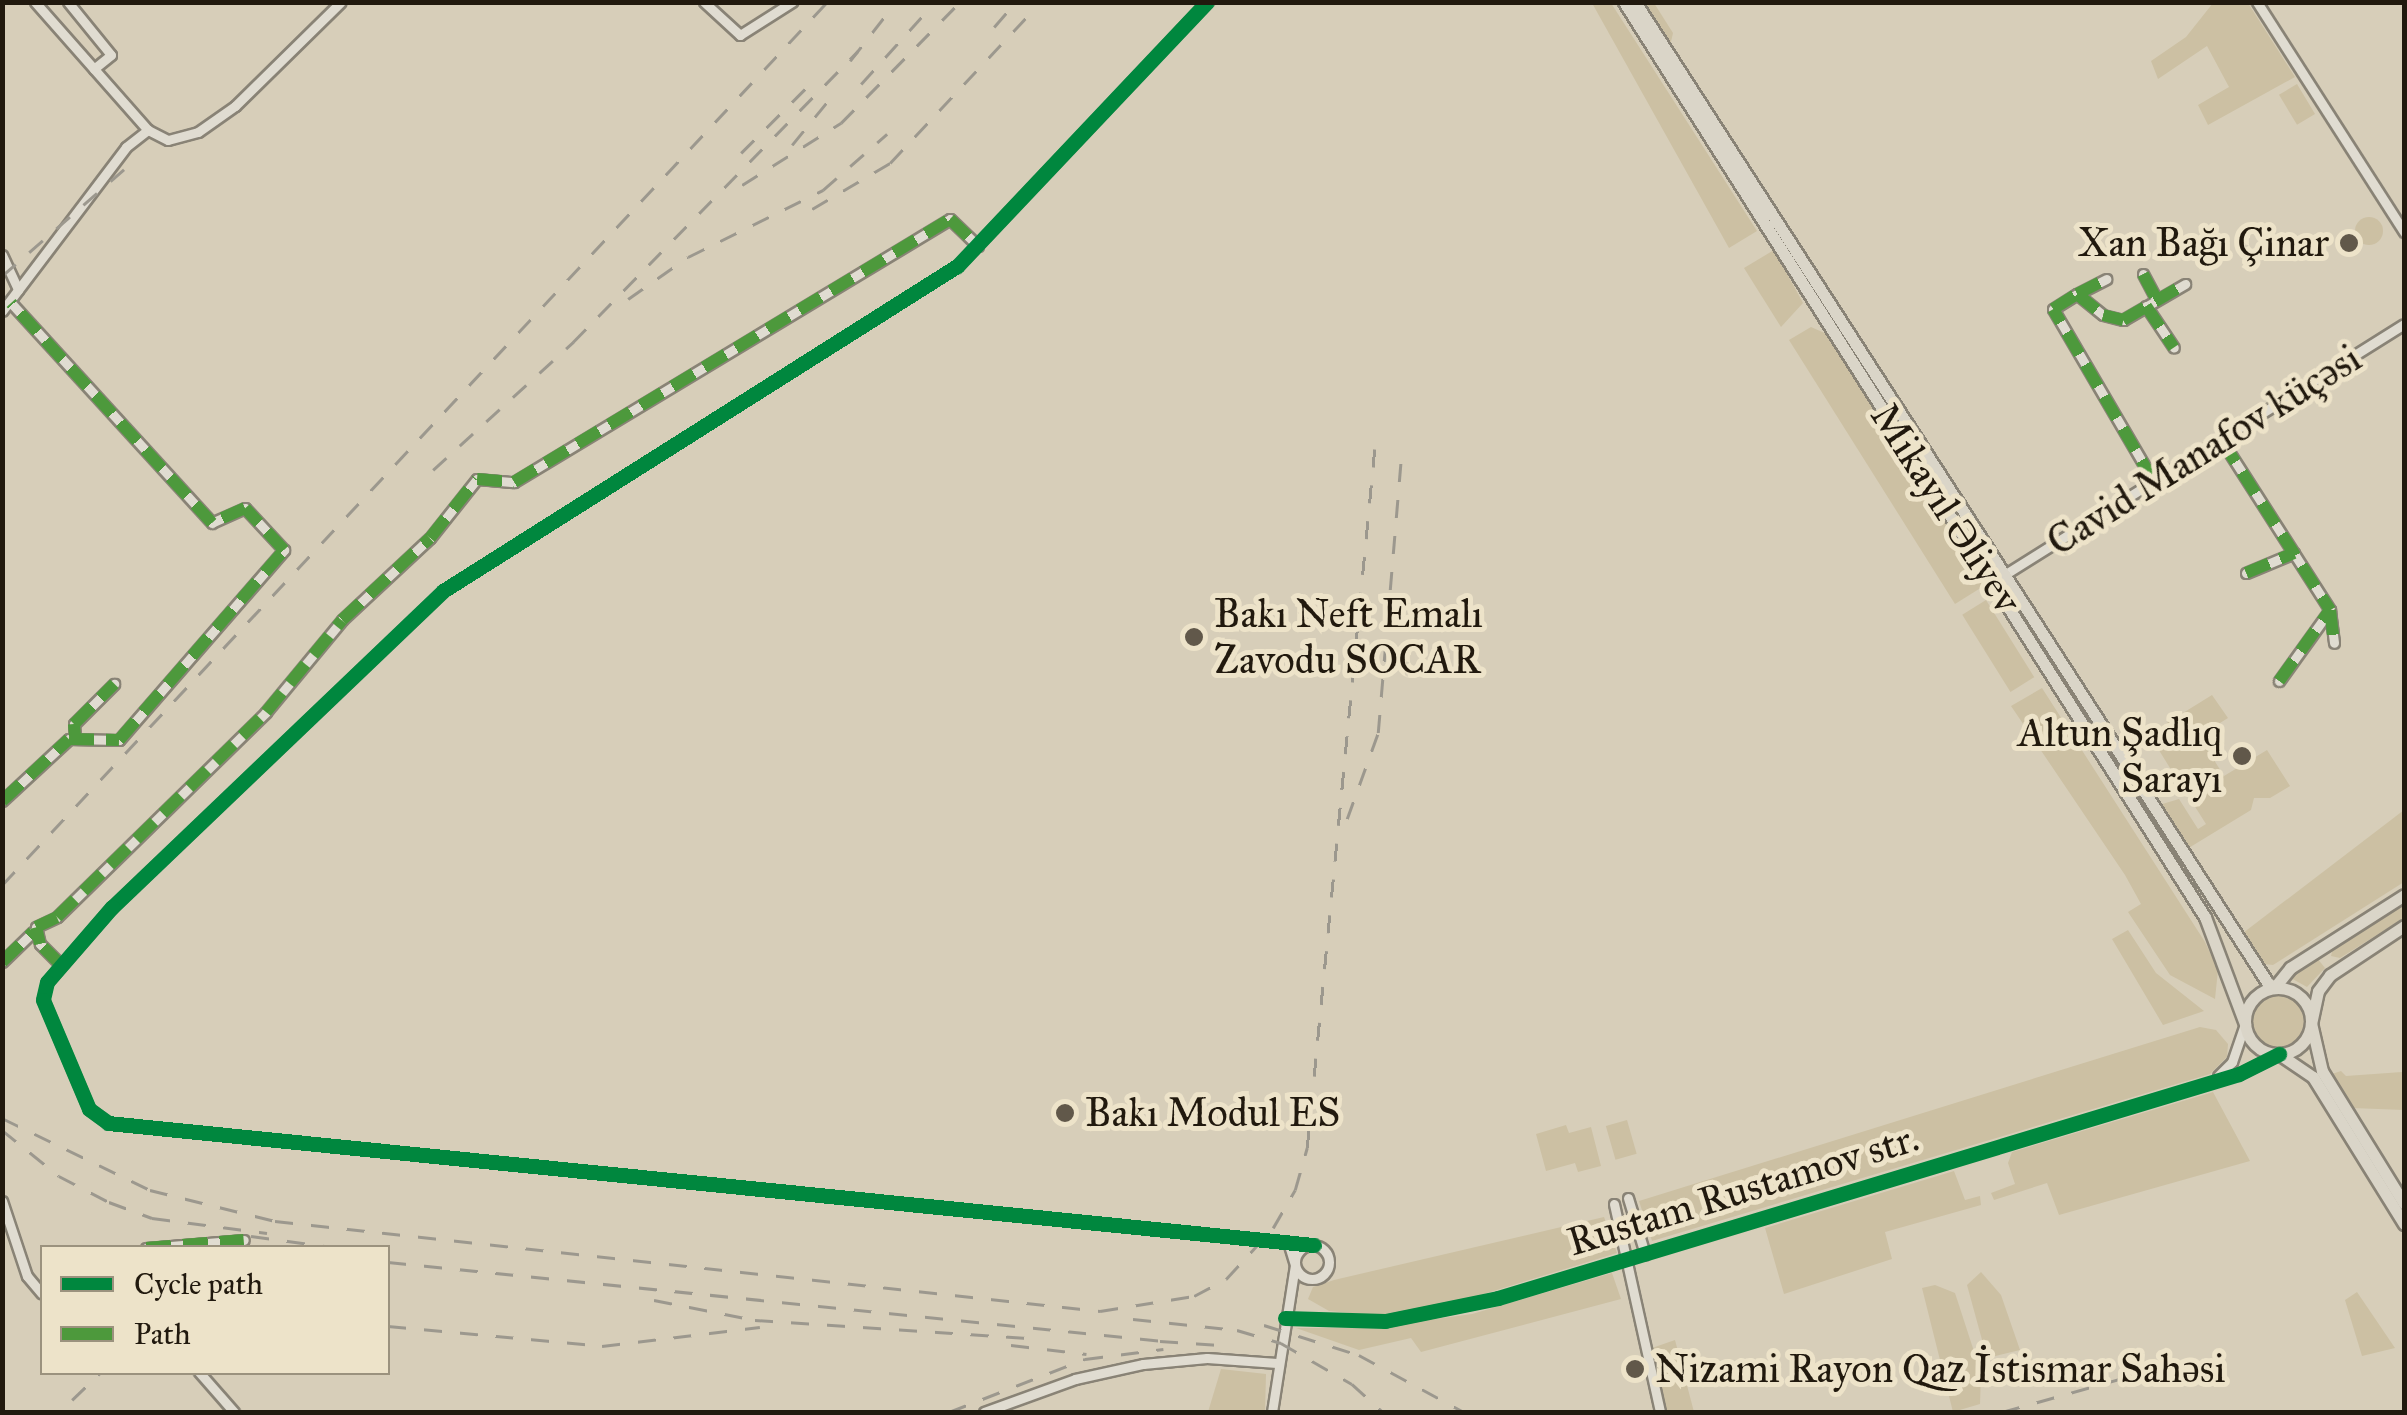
<!DOCTYPE html>
<html>
<head>
<meta charset="utf-8">
<style>
	body { margin:0 }
	#map { position:relative; width:2407px; height:1415px; overflow:hidden; background:#d7ceb9; font-family:"IM FELL Great Primer",serif }
	div>[style] { position:absolute }
	.green>* { inset:0; background:#ccc0a3; transform-origin:0 0 }
	.round { border-radius:50% }
	.roads { filter:drop-shadow(2px 0 #898376) drop-shadow(-2px 0 #898376) drop-shadow(0 2px #898376) drop-shadow(0 -2px #898376) }
	.minor>* { height:9px; margin:-4.5px; padding:0 4.5px; transform-origin:4.5px; border-radius:4.5px; background:#e0dcd1 }
	.minor>.ring { margin:-4.5px; padding:0; box-sizing:content-box; background:none; border:9px solid #e0dcd1; border-radius:50% }
	.major>* { height:11px; margin:-5.5px; padding:0 5.5px; transform-origin:5.5px; border-radius:5.5px; background:#dad5c8 }
	.major>.ring { margin:-5.5px; padding:0; box-sizing:content-box; background:none; border:11px solid #dad5c8; border-radius:50% }
	.rail>* { height:2.5px; margin-top:-1.25px; transform-origin:0; background:repeating-linear-gradient(90deg,#9c988e 0 18px,transparent 0 36px) }
	.quiet>* { height:12px; margin-top:-6px; transform-origin:0; background:repeating-linear-gradient(90deg,#4d993c 0 25px,transparent 0 37px) }
	.cycleway>* { height:15px; margin:-7.5px; padding:0 7.5px; transform-origin:7.5px; border-radius:7.5px; background:#00873e }
	.dots>* { width:28px; height:28px; translate:-50% -50%; box-sizing:border-box; border:5px solid #ede3c9; border-radius:50% }
	span { translate:-50% -50%; white-space:nowrap; text-align:center; line-height:1.15; -webkit-text-stroke:10px #ede3c9; paint-order:stroke }
	.poi-label { font-size:40px; color:#21190e }
	.right { translate:-100% -50%; text-align:right }
	.left { translate:0 -50%; text-align:left }
	.street-label { font-size:40px; color:#21190e }
	.frame { position:absolute; inset:0; border:5px solid #21190e; pointer-events:none }
	.legend { position:absolute; left:40px; top:1245px; width:350px; height:130px; box-sizing:border-box; background:#ede3c9; border:2px solid #9b927e; margin:0; padding:12px 18px; list-style:none; font-size:30px; color:#21190e }
	.legend li { display:flex; align-items:center; gap:20px; height:50px }
	.legend b { width:50px; border:2px solid #9b927e }
</style>
</head>
<body>
<div id="map">
	<div class="green">
		<div style="clip-path:polygon(1592px 3px,1611px 3px,1757px 231px,1729px 248px)"></div>
		<div style="clip-path:polygon(1642px 3px,1654px 3px,1673px 33px,1670px 46px)"></div>
		<div style="clip-path:polygon(2213px 3px,2248px 3px,2295px 77px,2208px 125px,2198px 105px,2229px 87px,2207px 46px,2158px 79px,2151px 61px,2186px 37px)"></div>
		<div style="left:2297px;top:84px;width:35px;height:21px;rotate:59deg"></div>
		<div class="round" style="left:2355px;top:217px;width:28px;height:28px"></div>
		<div style="clip-path:polygon(1774px 250px,1803px 303px,1781px 327px,1744px 268px)"></div>
		<div style="clip-path:polygon(1811px 327px,1829px 335px,1987px 584px,1955px 604px,1789px 340px)"></div>
		<div style="left:1986px;top:600px;width:91px;height:28px;rotate:58deg"></div>
		<div style="clip-path:polygon(2042px 688px,2205px 942px,2218px 970px,2215px 999px,2170px 975px,2128px 912px,2141px 904px,2125px 875px,2011px 706px)"></div>
		<div style="clip-path:polygon(2212px 695px,2228px 718px,2199px 736px,2224px 776px,2267px 750px,2290px 786px,2270px 798px,2254px 798px,2251px 810px,2187px 849px,2159px 805px,2179px 799px,2198px 829px,2206px 824px,2187px 794px,2187px 773px,2170px 768px,2149px 734px)"></div>
		<div style="clip-path:polygon(2404px 810px,2404px 882px,2273px 965px,2264px 964px,2243px 933px)"></div>
		<div style="clip-path:polygon(2404px 903px,2404px 918px,2340px 958px,2331px 956px,2333px 948px)"></div>
		<div style="clip-path:polygon(2128px 930px,2156px 973px,2204px 1011px,2163px 1025px,2112px 939px)"></div>
		<div style="clip-path:polygon(2317px 958px,2325px 968px,2307px 987px,2289px 977px)"></div>
		<div class="round" style="left:2251px;top:994px;width:54px;height:54px"></div>
		<div style="clip-path:polygon(2200px 1027px,2216px 1030px,2228px 1044px,2227px 1057px,2210px 1074px,1652px 1241px,1639px 1201px)"></div>
		<div style="clip-path:polygon(2341px 1071px,2346px 1076px,2402px 1072px,2404px 1110px,2352px 1108px,2332px 1074px)"></div>
		<div style="clip-path:polygon(2213px 1092px,2250px 1161px,2059px 1215px,2047px 1183px,1994px 1200px,1991px 1193px,2015px 1184px,2008px 1163px,2012px 1152px)"></div>
		<div style="left:1627px;top:1120px;width:35px;height:22px;rotate:74deg"></div>
		<div style="clip-path:polygon(1566px 1125px,1569px 1133px,1591px 1127px,1601px 1166px,1578px 1172px,1575px 1163px,1546px 1171px,1536px 1134px)"></div>
		<div style="clip-path:polygon(1954px 1171px,1965px 1200px,1980px 1196px,1981px 1205px,1885px 1232px,1892px 1259px,1784px 1294px,1765px 1228px)"></div>
		<div style="clip-path:polygon(1604px 1217px,1617px 1253px,1474px 1297px,1384px 1316px,1329px 1311px,1308px 1299px,1313px 1287px,1334px 1280px)"></div>
		<div style="clip-path:polygon(1981px 1272px,2001px 1295px,2020px 1350px,1987px 1358px,1967px 1285px)"></div>
		<div style="clip-path:polygon(1612px 1273px,1621px 1299px,1421px 1352px,1411px 1338px,1359px 1350px,1296px 1328px,1370px 1328px,1472px 1314px)"></div>
		<div style="clip-path:polygon(1935px 1285px,1955px 1293px,1981px 1373px,1980px 1404px,1953px 1412px,1922px 1288px)"></div>
		<div style="clip-path:polygon(2357px 1292px,2395px 1348px,2362px 1356px,2345px 1300px)"></div>
		<div style="clip-path:polygon(1675px 1340px,1694px 1412px,1666px 1412px,1652px 1348px)"></div>
		<div style="clip-path:polygon(1221px 1369px,1266px 1374px,1265px 1412px,1208px 1412px)"></div>
	</div>
	<div class="roads">
		<div class="minor">
			<div style="left:35px;top:2px;width:171px;rotate:48.6deg"></div>
			<div style="left:148px;top:130px;width:22px;rotate:27deg"></div>
			<div style="left:168px;top:140px;width:31px;rotate:-15deg"></div>
			<div style="left:198px;top:132px;width:45px;rotate:-35.1deg"></div>
			<div style="left:235px;top:106px;width:148px;rotate:-44.5deg"></div>
			<div style="left:68px;top:2px;width:68px;rotate:50.9deg"></div>
			<div style="left:111px;top:55px;width:22px;rotate:141deg"></div>
			<div style="left:704px;top:2px;width:49px;rotate:42.5deg"></div>
			<div style="left:740px;top:35px;width:62px;rotate:-32.4deg"></div>
			<div style="left:1207px;top:2px;width:364px;rotate:133.4deg"></div>
			<div style="left:957px;top:266px;width:608px;rotate:147.7deg"></div>
			<div style="left:443px;top:591px;width:458px;rotate:136.3deg"></div>
			<div style="left:112px;top:907px;width:99px;rotate:130.9deg"></div>
			<div style="left:47px;top:982px;width:18px;rotate:103deg"></div>
			<div style="left:43px;top:1000px;width:118px;rotate:67.1deg"></div>
			<div style="left:89px;top:1109px;width:24px;rotate:36deg"></div>
			<div style="left:108px;top:1123px;width:1212px;rotate:5.78deg"></div>
			<div style="left:2257px;top:2px;width:273px;rotate:57.4deg"></div>
			<div style="left:2px;top:255px;width:38px;rotate:65deg"></div>
			<div style="left:18px;top:290px;width:26px;rotate:127deg"></div>
			<div style="left:2143px;top:274px;width:27px;rotate:62deg"></div>
			<div style="left:18px;top:290px;width:179px;rotate:-52.9deg"></div>
			<div style="left:126px;top:147px;width:28px;rotate:-38deg"></div>
			<div style="left:2077px;top:294px;width:33px;rotate:-27deg"></div>
			<div style="left:2146px;top:306px;width:50px;rotate:56.3deg"></div>
			<div style="left:2222px;top:441px;width:201px;rotate:57.4deg"></div>
			<div style="left:2330px;top:610px;width:33px;rotate:83deg"></div>
			<div style="left:2154px;top:482px;width:200px;rotate:-120.3deg"></div>
			<div style="left:2053px;top:309px;width:28px;rotate:-32deg"></div>
			<div style="left:2077px;top:294px;width:33px;rotate:39deg"></div>
			<div style="left:2103px;top:315px;width:21px;rotate:14deg"></div>
			<div style="left:2123px;top:320px;width:72px;rotate:-30.1deg"></div>
			<div style="left:2246px;top:573px;width:52px;rotate:-22.6deg"></div>
			<div style="left:2004px;top:575px;width:472px;rotate:-32.1deg"></div>
			<div style="left:2279px;top:681px;width:87px;rotate:-54.3deg"></div>
			<div style="left:75px;top:736px;width:12px;rotate:-95deg"></div>
			<div style="left:74px;top:724px;width:57px;rotate:-45deg"></div>
			<div style="left:2px;top:801px;width:91px;rotate:-42.8deg"></div>
			<div style="left:69px;top:739px;width:50px;rotate:1.1deg"></div>
			<div style="left:119px;top:740px;width:252px;rotate:-49deg"></div>
			<div style="left:284px;top:550px;width:57px;rotate:-132.9deg"></div>
			<div style="left:245px;top:508px;width:36px;rotate:156deg"></div>
			<div style="left:212px;top:523px;width:298px;rotate:-132.4deg"></div>
			<div style="left:2px;top:962px;width:43px;rotate:-44.1deg"></div>
			<div style="left:61px;top:965px;width:30px;rotate:-135deg"></div>
			<div style="left:40px;top:944px;width:17px;rotate:-103deg"></div>
			<div style="left:36px;top:927px;width:23px;rotate:-25deg"></div>
			<div style="left:57px;top:917px;width:293px;rotate:-44.4deg"></div>
			<div style="left:266px;top:712px;width:119px;rotate:-50.4deg"></div>
			<div style="left:342px;top:620px;width:120px;rotate:-43deg"></div>
			<div style="left:430px;top:538px;width:75px;rotate:-51.5deg"></div>
			<div style="left:477px;top:479px;width:37px;rotate:5deg"></div>
			<div style="left:514px;top:482px;width:509px;rotate:-31.1deg"></div>
			<div style="left:950px;top:219px;width:39px;rotate:44deg"></div>
			<div style="left:2218px;top:1076px;width:20px;rotate:-45deg"></div>
			<div style="left:2232px;top:1062px;width:40px;rotate:-71.1deg"></div>
			<div style="left:1628px;top:1198px;width:59px;rotate:73.1deg"></div>
			<div style="left:2px;top:1201px;width:79px;rotate:71.6deg"></div>
			<div style="left:27px;top:1276px;width:23px;rotate:50deg"></div>
			<div style="left:1614px;top:1204px;width:213px;rotate:77.5deg"></div>
			<div class="ring" style="left:1295px;top:1245px;width:25px;height:25px"></div>
			<div style="left:146px;top:1248px;width:98px;rotate:-4.7deg"></div>
			<div style="left:1285px;top:1318px;width:100px;rotate:1.7deg"></div>
			<div style="left:1385px;top:1321px;width:115px;rotate:-11.5deg"></div>
			<div style="left:1498px;top:1298px;width:774px;rotate:-16.82deg"></div>
			<div style="left:2239px;top:1074px;width:45px;rotate:-26.6deg"></div>
			<div style="left:199px;top:1372px;width:53px;rotate:48.8deg"></div>
			<div style="left:984px;top:1412px;width:97px;rotate:-19.9deg"></div>
			<div style="left:1075px;top:1379px;width:70px;rotate:-12.4deg"></div>
			<div style="left:1143px;top:1364px;width:64px;rotate:-5.4deg"></div>
			<div style="left:1207px;top:1358px;width:70px;rotate:4.1deg"></div>
			<div style="left:1272px;top:1412px;width:149px;rotate:-81.1deg"></div>
			<div style="left:1295px;top:1265px;width:24px;rotate:-107deg"></div>
		</div>
		<div class="major">
			<div style="left:1624px;top:2px;width:1084px;rotate:57.59deg"></div>
			<div style="left:2205px;top:917px;width:114px;rotate:69.5deg"></div>
			<div style="left:1635px;top:2px;width:1166px;rotate:57.18deg"></div>
			<div style="left:2267px;top:982px;width:9px;rotate:41deg"></div>
			<div style="left:2274px;top:988px;width:26px;rotate:-51deg"></div>
			<div style="left:2290px;top:968px;width:135px;rotate:-32.6deg"></div>
			<div style="left:2404px;top:926px;width:89px;rotate:146.5deg"></div>
			<div style="left:2330px;top:975px;width:20px;rotate:127deg"></div>
			<div style="left:2318px;top:991px;width:33px;rotate:102deg"></div>
			<div style="left:2311px;top:1023px;width:49px;rotate:77.1deg"></div>
			<div style="left:2322px;top:1071px;width:156px;rotate:58.3deg"></div>
			<div class="ring" style="left:2245px;top:988px;width:55px;height:55px"></div>
			<div style="left:2279px;top:1054px;width:41px;rotate:34.1deg"></div>
			<div style="left:2313px;top:1077px;width:173px;rotate:58.2deg"></div>
		</div>
	</div>
	<div class="rail">
		<div style="left:994px;top:27px;width:33px;rotate:-49deg"></div>
		<div style="left:850px;top:61px;width:75px;rotate:-52.1deg"></div>
		<div style="left:861px;top:84px;width:110px;rotate:-47.9deg"></div>
		<div style="left:792px;top:145px;width:70px;rotate:-50.8deg"></div>
		<div style="left:741px;top:153px;width:99px;rotate:-45deg"></div>
		<div style="left:742px;top:185px;width:117px;rotate:-32.1deg"></div>
		<div style="left:841px;top:123px;width:168px;rotate:-45.5deg"></div>
		<div style="left:812px;top:209px;width:91px;rotate:-30.5deg"></div>
		<div style="left:890px;top:163px;width:216px;rotate:-46.9deg"></div>
		<div style="left:2px;top:276px;width:171px;rotate:-41.2deg"></div>
		<div style="left:628px;top:299px;width:73px;rotate:-35deg"></div>
		<div style="left:688px;top:257px;width:151px;rotate:-26.4deg"></div>
		<div style="left:823px;top:190px;width:85px;rotate:-41.2deg"></div>
		<div style="left:433px;top:470px;width:190px;rotate:-42.4deg"></div>
		<div style="left:573px;top:342px;width:407px;rotate:-45.6deg"></div>
		<div style="left:1347px;top:819px;width:91px;rotate:-70.2deg"></div>
		<div style="left:1378px;top:733px;width:273px;rotate:-85.2deg"></div>
		<div style="left:2px;top:885px;width:1208px;rotate:-46.94deg"></div>
		<div style="left:2px;top:1118px;width:165px;rotate:25.9deg"></div>
		<div style="left:150px;top:1190px;width:129px;rotate:13.9deg"></div>
		<div style="left:275px;top:1221px;width:830px;rotate:6.23deg"></div>
		<div style="left:1100px;top:1311px;width:95px;rotate:-9.1deg"></div>
		<div style="left:1194px;top:1296px;width:36px;rotate:-28deg"></div>
		<div style="left:1226px;top:1279px;width:69px;rotate:-47.3deg"></div>
		<div style="left:1273px;top:1228px;width:44px;rotate:-59.9deg"></div>
		<div style="left:1295px;top:1190px;width:44px;rotate:-74.1deg"></div>
		<div style="left:1307px;top:1148px;width:707px;rotate:-84.48deg"></div>
		<div style="left:2px;top:1130px;width:73px;rotate:38.9deg"></div>
		<div style="left:59px;top:1176px;width:56px;rotate:27.5deg"></div>
		<div style="left:109px;top:1202px;width:46px;rotate:20.4deg"></div>
		<div style="left:152px;top:1218px;width:116px;rotate:7.4deg"></div>
		<div style="left:251px;top:1236px;width:89px;rotate:7.8deg"></div>
		<div style="left:388px;top:1262px;width:789px;rotate:5.82deg"></div>
		<div style="left:654px;top:1300px;width:103px;rotate:11.2deg"></div>
		<div style="left:755px;top:1320px;width:273px;rotate:3.8deg"></div>
		<div style="left:1133px;top:1319px;width:105px;rotate:6deg"></div>
		<div style="left:1237px;top:1330px;width:46px;rotate:16.5deg"></div>
		<div style="left:1281px;top:1343px;width:82px;rotate:30deg"></div>
		<div style="left:1352px;top:1384px;width:42px;rotate:42.1deg"></div>
		<div style="left:1264px;top:1325px;width:100px;rotate:17.5deg"></div>
		<div style="left:1359px;top:1355px;width:119px;rotate:28.5deg"></div>
		<div style="left:388px;top:1326px;width:215px;rotate:5.3deg"></div>
		<div style="left:602px;top:1346px;width:159px;rotate:-6.9deg"></div>
		<div style="left:1160px;top:1341px;width:60px;rotate:3.8deg"></div>
		<div style="left:1011px;top:1345px;width:76px;rotate:6.8deg"></div>
		<div style="left:72px;top:1400px;width:40px;rotate:-44deg"></div>
		<div style="left:949px;top:1412px;width:146px;rotate:-21.3deg"></div>
		<div style="left:1085px;top:1359px;width:79px;rotate:-7.3deg"></div>
		<div style="left:2002px;top:1412px;width:152px;rotate:-15.7deg"></div>
	</div>
	<div class="quiet">
		<div style="left:2143px;top:274px;width:27px;rotate:62deg"></div>
		<div style="left:2077px;top:294px;width:33px;rotate:-27deg"></div>
		<div style="left:2146px;top:306px;width:50px;rotate:56.3deg"></div>
		<div style="left:2222px;top:441px;width:201px;rotate:57.4deg"></div>
		<div style="left:2330px;top:610px;width:33px;rotate:83deg"></div>
		<div style="left:2154px;top:482px;width:200px;rotate:-120.3deg"></div>
		<div style="left:2053px;top:309px;width:28px;rotate:-32deg"></div>
		<div style="left:2077px;top:294px;width:33px;rotate:39deg"></div>
		<div style="left:2103px;top:315px;width:21px;rotate:14deg"></div>
		<div style="left:2123px;top:320px;width:72px;rotate:-30.1deg"></div>
		<div style="left:2246px;top:573px;width:52px;rotate:-22.6deg"></div>
		<div style="left:2279px;top:681px;width:87px;rotate:-54.3deg"></div>
		<div style="left:75px;top:736px;width:12px;rotate:-95deg"></div>
		<div style="left:74px;top:724px;width:57px;rotate:-45deg"></div>
		<div style="left:2px;top:801px;width:91px;rotate:-42.8deg"></div>
		<div style="left:69px;top:739px;width:50px;rotate:1.1deg"></div>
		<div style="left:119px;top:740px;width:252px;rotate:-49deg"></div>
		<div style="left:284px;top:550px;width:57px;rotate:-132.9deg"></div>
		<div style="left:245px;top:508px;width:36px;rotate:156deg"></div>
		<div style="left:212px;top:523px;width:298px;rotate:-132.4deg"></div>
		<div style="left:2px;top:962px;width:43px;rotate:-44.1deg"></div>
		<div style="left:61px;top:965px;width:30px;rotate:-135deg"></div>
		<div style="left:40px;top:944px;width:17px;rotate:-103deg"></div>
		<div style="left:36px;top:927px;width:23px;rotate:-25deg"></div>
		<div style="left:57px;top:917px;width:293px;rotate:-44.4deg"></div>
		<div style="left:266px;top:712px;width:119px;rotate:-50.4deg"></div>
		<div style="left:342px;top:620px;width:120px;rotate:-43deg"></div>
		<div style="left:430px;top:538px;width:75px;rotate:-51.5deg"></div>
		<div style="left:477px;top:479px;width:37px;rotate:5deg"></div>
		<div style="left:514px;top:482px;width:509px;rotate:-31.1deg"></div>
		<div style="left:950px;top:219px;width:39px;rotate:44deg"></div>
		<div style="left:146px;top:1248px;width:98px;rotate:-4.7deg"></div>
	</div>
	<div class="cycleway">
		<div style="left:1207px;top:2px;width:364px;rotate:133.4deg"></div>
		<div style="left:957px;top:266px;width:608px;rotate:147.7deg"></div>
		<div style="left:443px;top:591px;width:458px;rotate:136.3deg"></div>
		<div style="left:112px;top:907px;width:99px;rotate:130.9deg"></div>
		<div style="left:47px;top:982px;width:18px;rotate:103deg"></div>
		<div style="left:43px;top:1000px;width:118px;rotate:67.1deg"></div>
		<div style="left:89px;top:1109px;width:24px;rotate:36deg"></div>
		<div style="left:108px;top:1123px;width:1212px;rotate:5.78deg"></div>
		<div style="left:1285px;top:1318px;width:100px;rotate:1.7deg"></div>
		<div style="left:1385px;top:1321px;width:115px;rotate:-11.5deg"></div>
		<div style="left:1498px;top:1298px;width:774px;rotate:-16.82deg"></div>
		<div style="left:2239px;top:1074px;width:45px;rotate:-26.6deg"></div>
	</div>
	<div class="dots">
		<div style="left:2349px;top:243px;background:#61584a"></div>
		<div style="left:1194px;top:637px;background:#61584a"></div>
		<div style="left:2242px;top:756px;background:#61584a"></div>
		<div style="left:1065px;top:1113px;background:#61584a"></div>
		<div style="left:1635px;top:1369px;background:#61584a"></div>
	</div>
	<div class="poi-label">
		<span class="right" style="left:2329px;top:243px">Xan Bağı Çinar</span>
		<span class="left" style="left:1214px;top:637px">Bakı Neft Emalı<br>Zavodu SOCAR</span>
		<span class="right" style="left:2222px;top:756px">Altun Şadlıq<br>Sarayı</span>
		<span class="left" style="left:1085px;top:1113px">Bakı Modul ES</span>
		<span class="left" style="left:1655px;top:1369px">Nizami Rayon Qaz İstismar Sahəsi</span>
	</div>
	<div class="street-label">
		<span style="left:2204px;top:450px;rotate:-32deg">Cavid Manafov küçəsi</span>
		<span style="left:1946px;top:508px;rotate:57deg">Mikayıl Əliyev</span>
		<span style="left:1743px;top:1190px;rotate:-17deg">Rustam Rustamov str.</span>
	</div>
	<div class="frame"></div>
	<ul class="legend">
	<li><b style="height:12px;background:#00873e"></b>Cycle path</li>
	<li><b style="height:12px;background:#4d993c"></b>Path</li>
	</ul>
</div>
</body>
</html>
